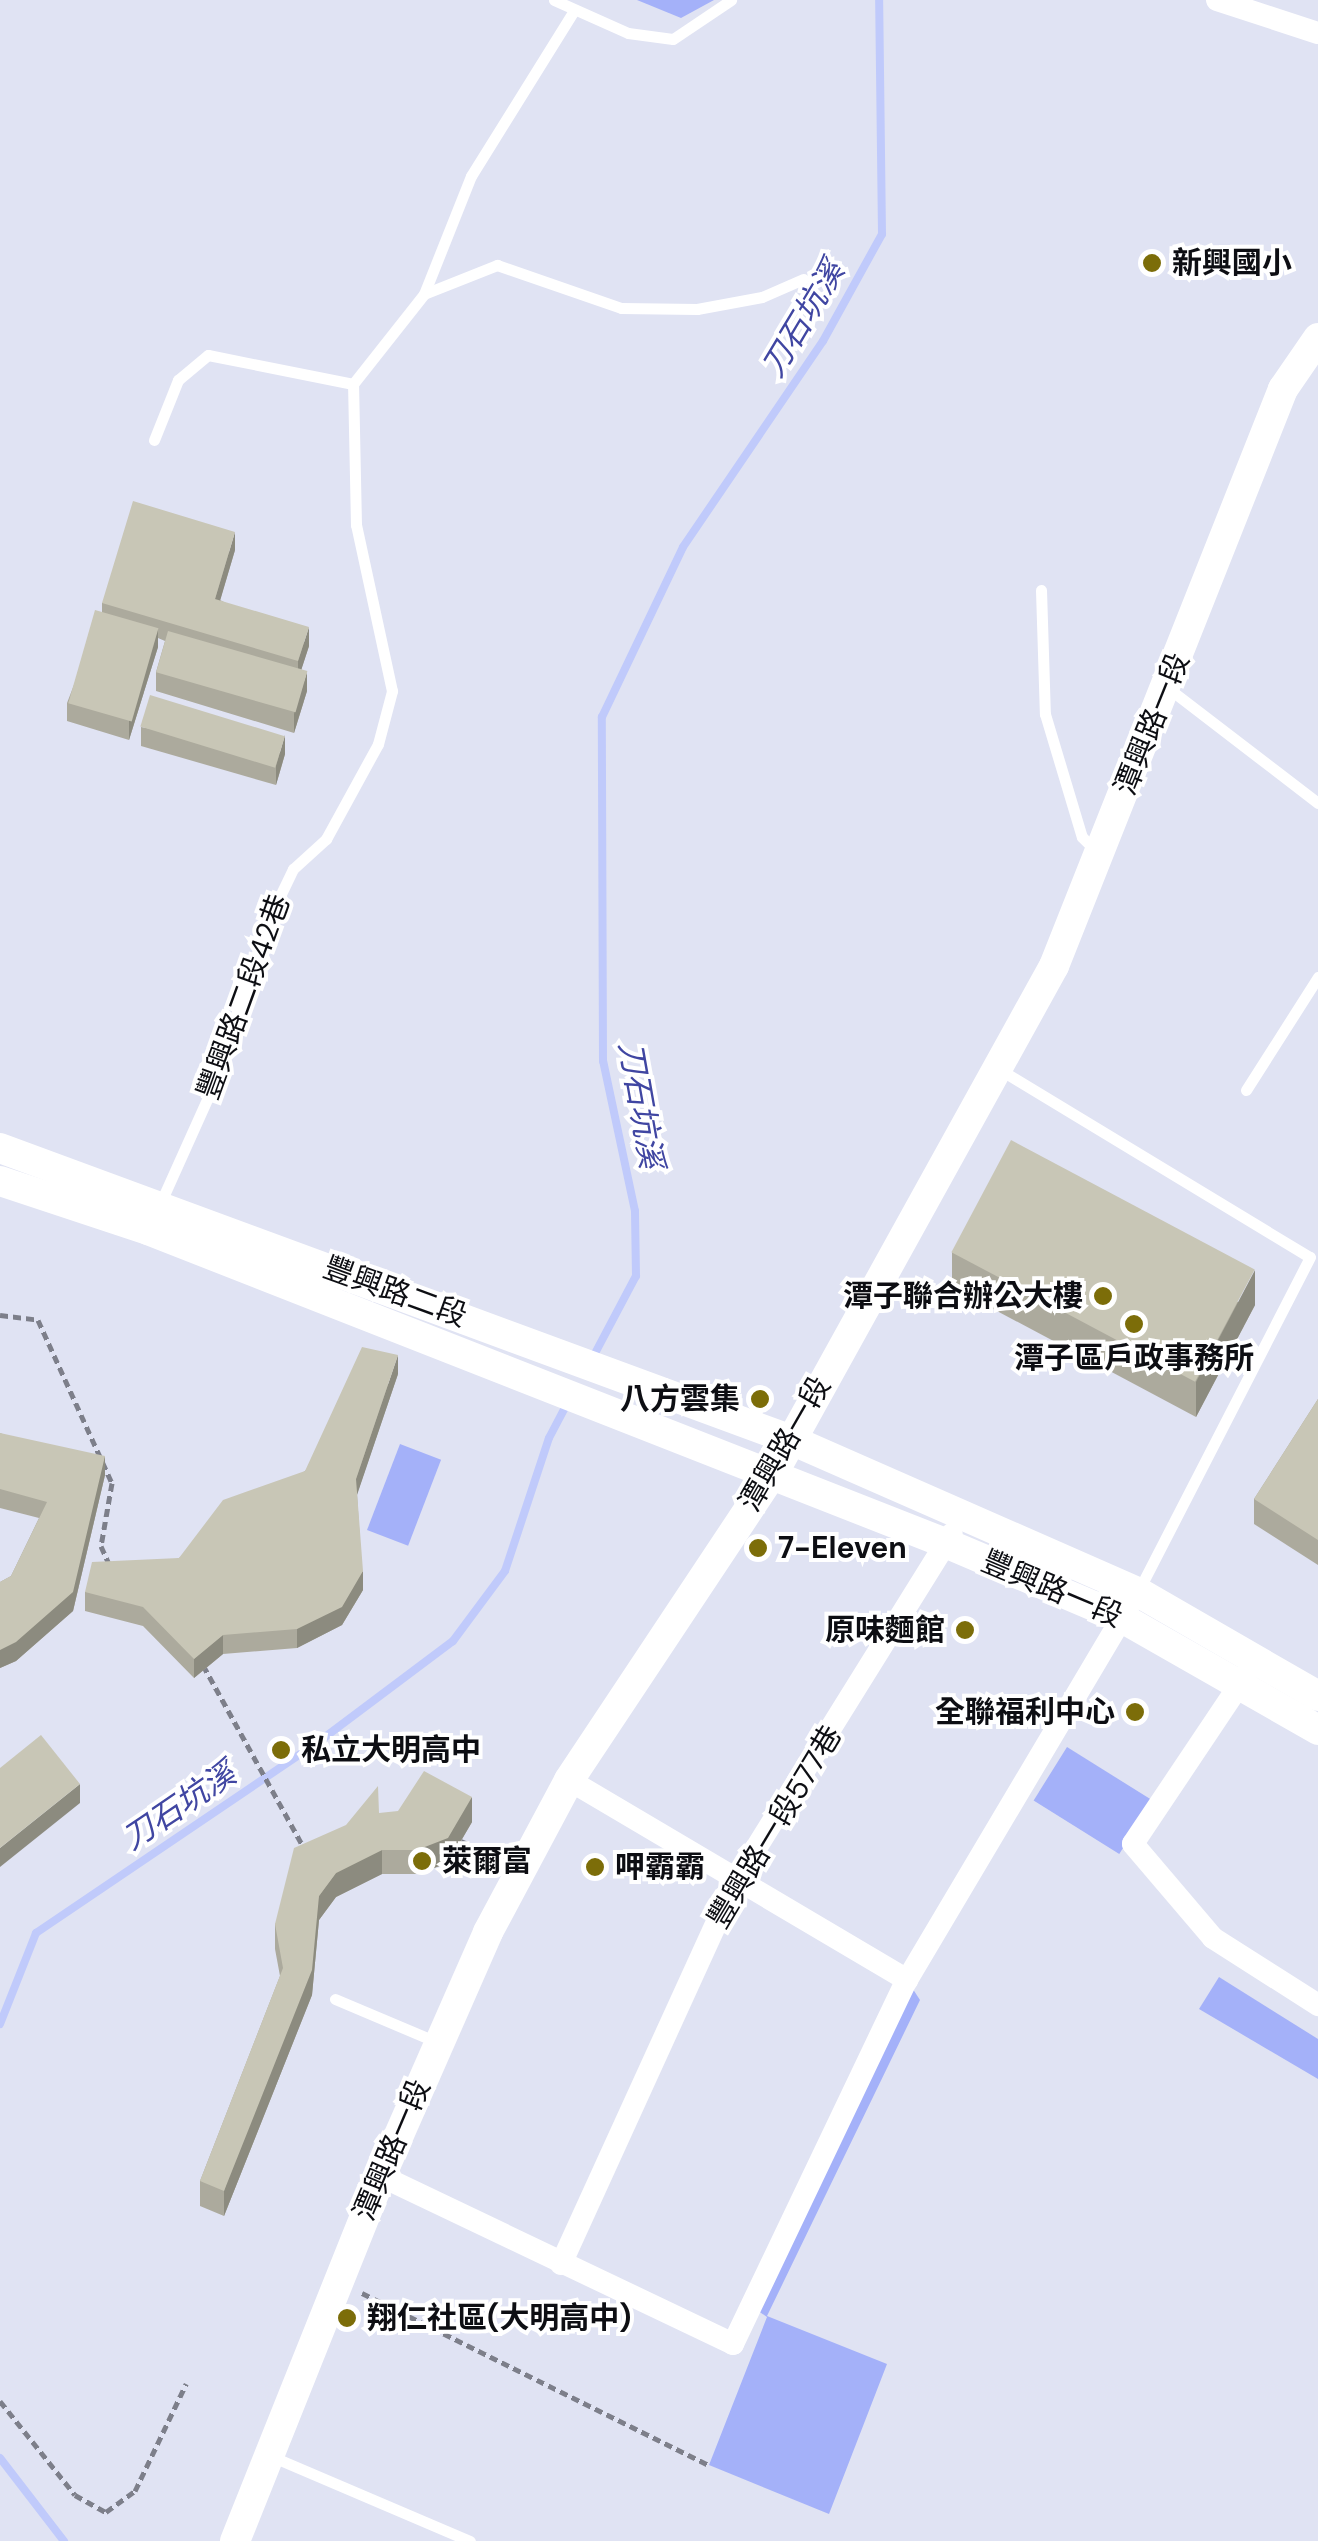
<!DOCTYPE html>
<html>
<head>
<meta charset="utf-8">
<style>
	body { margin:0 }
	#map { position:relative; width:1318px; height:2541px; overflow:hidden; background:#e0e3f3; font-family:"DM Sans","Noto Sans TC",sans-serif }
	div>[style] { position:absolute }
	.green>* { inset:0; background:#a4b1f9; transform-origin:0 0 }
	.stream>* { height:8px; margin:-4px; padding:0 4px; transform-origin:4px; border-radius:4px; background:#c0cafb }
	.path>* { height:5px; margin-top:-2.5px; transform-origin:0; background:repeating-linear-gradient(90deg,#7d7f8a 0 8px,transparent 0 13px) }
	.lane>* { height:11px; margin:-5.5px; padding:0 5.5px; transform-origin:5.5px; border-radius:5.5px; background:#fff }
	.street>* { height:22px; margin:-11px; padding:0 11px; transform-origin:11px; border-radius:11px; background:#fff }
	.secondary>* { height:30px; margin:-15px; padding:0 15px; transform-origin:15px; border-radius:15px; background:#fff }
	.wall>* { inset:0; background:#acaa9d }
	.shaded-wall>* { inset:0; background:#8c8b7f }
	.building>* { inset:0; background:#c8c6b6; transform-origin:0 0 }
	.dots>* { width:28px; height:28px; translate:-50% -50%; box-sizing:border-box; border:5px solid #fff; border-radius:50% }
	span { translate:-50% -50%; white-space:nowrap; text-align:center; line-height:1.15; -webkit-text-stroke:8px #fff; paint-order:stroke }
	.poi-label { font-size:30px; color:#0d0e13; font-weight:700 }
	.left { translate:0 -50%; text-align:left }
	.right { translate:-100% -50%; text-align:right }
	.street-label { font-size:30px; color:#0d0e13 }
	.water-label { font-size:32px; color:#4046a2; font-style:italic }
</style>
</head>
<body>
<div id="map">
	<div class="green">
		<div style="clip-path:polygon(637px 0,714px 0,681px 18px)"></div>
		<div style="left:400px;top:1444px;width:44px;height:92px;rotate:21deg"></div>
		<div style="left:1067px;top:1747px;width:101px;height:63px;rotate:32deg"></div>
		<div style="clip-path:polygon(1219px 1977px,1318px 2039px,1318px 2079px,1199px 2009px)"></div>
		<div style="clip-path:polygon(907px 1980px,920px 2000px,767px 2316px,887px 2364px,829px 2514px,709px 2465px,767px 2317px,751px 2306px)"></div>
	</div>
	<div class="stream">
		<div style="left:592px;top:1359px;width:94px;rotate:-62.1deg"></div>
		<div style="left:636px;top:1276px;width:65px;rotate:-90.9deg"></div>
		<div style="left:635px;top:1211px;width:153px;rotate:-102deg"></div>
		<div style="left:603px;top:1061px;width:344px;rotate:-90.2deg"></div>
		<div style="left:602px;top:717px;width:188px;rotate:-64.5deg"></div>
		<div style="left:683px;top:547px;width:249px;rotate:-55.8deg"></div>
		<div style="left:823px;top:341px;width:122px;rotate:-61.1deg"></div>
		<div style="left:882px;top:234px;width:234px;rotate:-90.7deg"></div>
		<div style="left:0;top:2024px;width:98px;rotate:-68.4deg"></div>
		<div style="left:36px;top:1933px;width:349px;rotate:-34.1deg"></div>
		<div style="left:325px;top:1737px;width:160px;rotate:-36.9deg"></div>
		<div style="left:453px;top:1641px;width:87px;rotate:-53.4deg"></div>
		<div style="left:505px;top:1571px;width:140px;rotate:-71.7deg"></div>
		<div style="left:549px;top:1438px;width:41px;rotate:-62.2deg"></div>
		<div style="left:0;top:2458px;width:105px;rotate:52.4deg"></div>
	</div>
	<div class="path">
		<div style="left:0;top:1315px;width:38px;rotate:7deg"></div>
		<div style="left:38px;top:1320px;width:179px;rotate:65.6deg"></div>
		<div style="left:112px;top:1483px;width:64px;rotate:99.9deg"></div>
		<div style="left:101px;top:1546px;width:20px;rotate:66deg"></div>
		<div style="left:203px;top:1665px;width:209px;rotate:61.1deg"></div>
		<div style="left:461px;top:1841px;width:43px;rotate:23.6deg"></div>
		<div style="left:362px;top:2293px;width:387px;rotate:26.4deg"></div>
		<div style="left:0;top:2401px;width:120px;rotate:51.4deg"></div>
		<div style="left:75px;top:2495px;width:35px;rotate:29deg"></div>
		<div style="left:106px;top:2512px;width:36px;rotate:-36deg"></div>
		<div style="left:135px;top:2491px;width:119px;rotate:-64.5deg"></div>
	</div>
	<div class="lane">
		<div style="left:554px;top:0;width:81px;rotate:24deg"></div>
		<div style="left:628px;top:33px;width:45px;rotate:7.6deg"></div>
		<div style="left:673px;top:39px;width:70px;rotate:-33.9deg"></div>
		<div style="left:424px;top:294px;width:79px;rotate:-21.7deg"></div>
		<div style="left:497px;top:265px;width:131px;rotate:19.1deg"></div>
		<div style="left:621px;top:308px;width:76px;rotate:0.8deg"></div>
		<div style="left:697px;top:309px;width:66px;rotate:-10.5deg"></div>
		<div style="left:762px;top:297px;width:45px;rotate:-23.7deg"></div>
		<div style="left:154px;top:440px;width:65px;rotate:-68.2deg"></div>
		<div style="left:178px;top:380px;width:39px;rotate:-40deg"></div>
		<div style="left:208px;top:355px;width:148px;rotate:11.3deg"></div>
		<div style="left:1041px;top:590px;width:124px;rotate:88.2deg"></div>
		<div style="left:1045px;top:714px;width:128px;rotate:73.3deg"></div>
		<div style="left:1082px;top:837px;width:18px;rotate:45deg"></div>
		<div style="left:1168px;top:688px;width:189px;rotate:37.5deg"></div>
		<div style="left:999px;top:1069px;width:363px;rotate:31.2deg"></div>
		<div style="left:1310px;top:1257px;width:377px;rotate:117.2deg"></div>
		<div style="left:1246px;top:1090px;width:134px;rotate:-57.5deg"></div>
		<div style="left:160px;top:1204px;width:117px;rotate:-65.8deg"></div>
		<div style="left:208px;top:1097px;width:186px;rotate:-71.2deg"></div>
		<div style="left:268px;top:921px;width:58px;rotate:-64.3deg"></div>
		<div style="left:293px;top:869px;width:45px;rotate:-42.3deg"></div>
		<div style="left:326px;top:839px;width:108px;rotate:-61.3deg"></div>
		<div style="left:378px;top:744px;width:55px;rotate:-75.2deg"></div>
		<div style="left:392px;top:691px;width:170px;rotate:-102.2deg"></div>
		<div style="left:356px;top:525px;width:141px;rotate:-91.2deg"></div>
		<div style="left:353px;top:384px;width:115px;rotate:-51.7deg"></div>
		<div style="left:424px;top:294px;width:127px;rotate:-68.3deg"></div>
		<div style="left:471px;top:176px;width:193px;rotate:-58.1deg"></div>
		<div style="left:335px;top:1999px;width:111px;rotate:22.9deg"></div>
		<div style="left:273px;top:2457px;width:214px;rotate:23.1deg"></div>
	</div>
	<div class="street">
		<div style="left:1217px;top:0;width:106px;rotate:18.1deg"></div>
		<div style="left:1246px;top:1675px;width:203px;rotate:123.8deg"></div>
		<div style="left:1133px;top:1844px;width:123px;rotate:49.6deg"></div>
		<div style="left:1213px;top:1938px;width:125px;rotate:32.5deg"></div>
		<div style="left:569px;top:1780px;width:393px;rotate:30.6deg"></div>
		<div style="left:381px;top:2176px;width:390px;rotate:25.5deg"></div>
		<div style="left:733px;top:2344px;width:403px;rotate:-64.5deg"></div>
		<div style="left:907px;top:1980px;width:433px;rotate:-59.3deg"></div>
		<div style="left:561px;top:2264px;width:420px;rotate:-65.5deg"></div>
		<div style="left:735px;top:1882px;width:410px;rotate:-58.1deg"></div>
	</div>
	<div class="secondary">
		<div style="left:0;top:1148px;width:841px;rotate:20.25deg"></div>
		<div style="left:789px;top:1439px;width:381px;rotate:23.7deg"></div>
		<div style="left:1138px;top:1592px;width:208px;rotate:30deg"></div>
		<div style="left:0;top:1181px;width:156px;rotate:18.3deg"></div>
		<div style="left:148px;top:1230px;width:862px;rotate:21.44deg"></div>
		<div style="left:950px;top:1545px;width:187px;rotate:23deg"></div>
		<div style="left:1122px;top:1618px;width:226px;rotate:29.7deg"></div>
		<div style="left:235px;top:2541px;width:393px;rotate:-68.2deg"></div>
		<div style="left:381px;top:2176px;width:266px;rotate:-66.3deg"></div>
		<div style="left:488px;top:1932px;width:172px;rotate:-61.9deg"></div>
		<div style="left:569px;top:1780px;width:370px;rotate:-56.4deg"></div>
		<div style="left:774px;top:1472px;width:578px;rotate:-61.04deg"></div>
		<div style="left:1054px;top:966px;width:621px;rotate:-68.35deg"></div>
		<div style="left:1283px;top:389px;width:62px;rotate:-55.5deg"></div>
	</div>
	<div class="wall">
		<div style="clip-path:polygon(235px 550px,220px 600px,309px 646px,301px 670px,307px 691px,294px 733px,156px 691px,156px 672px,165px 641px,158px 638px,158px 647px,129px 740px,67px 721px,67px 703px,102px 612px,102px 603px)"></div>
		<div style="clip-path:polygon(141px 727px,285px 754px,276px 785px,141px 746px)"></div>
		<div style="clip-path:polygon(952px 1252px,1255px 1305px,1196px 1417px,952px 1287px)"></div>
		<div style="clip-path:polygon(398px 1374px,357px 1494px,363px 1590px,342px 1625px,297px 1648px,223px 1654px,194px 1678px,143px 1626px,85px 1611px,85px 1592px,179px 1558px,305px 1471px)"></div>
		<div style="clip-path:polygon(1318px 1399px,1318px 1565px,1254px 1524px,1254px 1499px)"></div>
		<div style="clip-path:polygon(0 1433px,105px 1475px,73px 1611px,16px 1661px,0 1668px,0 1582px,11px 1576px,39px 1518px,0 1508px)"></div>
		<div style="clip-path:polygon(379px 1813px,472px 1822px,448px 1863px,417px 1874px,382px 1874px,336px 1897px,319px 1920px,312px 1995px,224px 2216px,200px 2206px,200px 2181px,280px 1976px,275px 1949px,275px 1924px)"></div>
	</div>
	<div class="shaded-wall">
		<div style="clip-path:polygon(235px 532px,235px 550px,215px 618px,215px 599px)"></div>
		<div style="clip-path:polygon(309px 627px,309px 646px,298px 680px,298px 661px)"></div>
		<div style="clip-path:polygon(158px 628px,158px 647px,129px 740px,129px 721px)"></div>
		<div style="clip-path:polygon(307px 672px,307px 691px,294px 733px,294px 714px)"></div>
		<div style="clip-path:polygon(285px 735px,285px 754px,276px 785px,276px 766px)"></div>
		<div style="clip-path:polygon(1255px 1270px,1255px 1305px,1196px 1417px,1196px 1382px)"></div>
		<div style="clip-path:polygon(398px 1355px,398px 1374px,356px 1498px,356px 1479px)"></div>
		<div style="clip-path:polygon(105px 1456px,105px 1475px,73px 1611px,16px 1661px,0 1668px,0 1650px)"></div>
		<div style="clip-path:polygon(363px 1571px,363px 1590px,342px 1625px,297px 1648px,297px 1629px)"></div>
		<div style="clip-path:polygon(223px 1635px,223px 1654px,194px 1678px,194px 1659px)"></div>
		<div style="clip-path:polygon(80px 1784px,80px 1803px,0 1867px,0 1848px)"></div>
		<div style="clip-path:polygon(472px 1797px,472px 1822px,448px 1863px,417px 1874px,417px 1850px)"></div>
		<div style="clip-path:polygon(382px 1850px,382px 1874px,336px 1897px,319px 1920px,312px 1995px,224px 2216px,224px 2191px,319px 1896px,336px 1873px)"></div>
	</div>
	<div class="building">
		<div style="clip-path:polygon(133px 501px,235px 532px,215px 599px,309px 627px,298px 661px,102px 603px)"></div>
		<div style="left:95px;top:610px;width:66px;height:97px;rotate:16deg"></div>
		<div style="left:168px;top:631px;width:145px;height:43px;rotate:16deg"></div>
		<div style="left:150px;top:695px;width:141px;height:33px;rotate:17deg"></div>
		<div style="left:1011px;top:1140px;width:276px;height:127px;rotate:28deg"></div>
		<div style="clip-path:polygon(362px 1347px,398px 1355px,356px 1479px,363px 1571px,342px 1607px,297px 1629px,223px 1635px,194px 1659px,143px 1607px,85px 1592px,92px 1562px,179px 1558px,223px 1500px,305px 1471px)"></div>
		<div style="clip-path:polygon(1318px 1399px,1318px 1540px,1254px 1499px)"></div>
		<div style="clip-path:polygon(0 1433px,105px 1456px,73px 1592px,16px 1642px,0 1650px,0 1582px,11px 1576px,47px 1502px,0 1489px)"></div>
		<div style="clip-path:polygon(41px 1735px,80px 1784px,0 1848px,0 1768px)"></div>
		<div style="clip-path:polygon(424px 1771px,472px 1797px,448px 1838px,417px 1850px,382px 1850px,336px 1873px,319px 1896px,312px 1970px,224px 2191px,200px 2181px,283px 1968px,275px 1924px,294px 1848px,346px 1825px,378px 1786px,379px 1813px,398px 1811px)"></div>
	</div>
	<div class="dots">
		<div style="left:1152px;top:263px;background:#7c6d09"></div>
		<div style="left:1103px;top:1296px;background:#7c6d09"></div>
		<div style="left:1134px;top:1324px;background:#7c6d09"></div>
		<div style="left:760px;top:1399px;background:#7c6d09"></div>
		<div style="left:758px;top:1548px;background:#7c6d09"></div>
		<div style="left:965px;top:1630px;background:#7c6d09"></div>
		<div style="left:1135px;top:1712px;background:#7c6d09"></div>
		<div style="left:281px;top:1750px;background:#7c6d09"></div>
		<div style="left:422px;top:1861px;background:#7c6d09"></div>
		<div style="left:595px;top:1867px;background:#7c6d09"></div>
		<div style="left:347px;top:2318px;background:#7c6d09"></div>
	</div>
	<div class="poi-label">
		<span class="left" style="left:1172px;top:263px">新興國小</span>
		<span class="right" style="left:1083px;top:1296px">潭子聯合辦公大樓</span>
		<span style="left:1134px;top:1358px">潭子區戶政事務所</span>
		<span class="right" style="left:740px;top:1399px">八方雲集</span>
		<span class="left" style="left:778px;top:1548px">7-Eleven</span>
		<span class="right" style="left:945px;top:1630px">原味麵館</span>
		<span class="right" style="left:1115px;top:1712px">全聯福利中心</span>
		<span class="left" style="left:301px;top:1750px">私立大明高中</span>
		<span class="left" style="left:442px;top:1861px">萊爾富</span>
		<span class="left" style="left:615px;top:1867px">呷霸霸</span>
		<span class="left" style="left:367px;top:2318px">翔仁社區(大明高中)</span>
	</div>
	<div class="street-label">
		<span style="left:1152px;top:724px;rotate:-68deg">潭興路一段</span>
		<span style="left:244px;top:997px;rotate:-70deg">豐興路二段42巷</span>
		<span style="left:395px;top:1292px;rotate:20deg">豐興路二段</span>
		<span style="left:785px;top:1444px;rotate:-60deg">潭興路一段</span>
		<span style="left:1052px;top:1589px;rotate:23deg">豐興路一段</span>
		<span style="left:775px;top:1827px;rotate:-59deg">豐興路一段577巷</span>
		<span style="left:392px;top:2150px;rotate:-67deg">潭興路一段</span>
	</div>
	<div class="water-label">
		<span style="left:803px;top:319px;rotate:-59deg">刀石坑溪</span>
		<span style="left:641px;top:1105px;rotate:80deg">刀石坑溪</span>
		<span style="left:179px;top:1806px;rotate:-34deg">刀石坑溪</span>
	</div>
</div>
</body>
</html>
